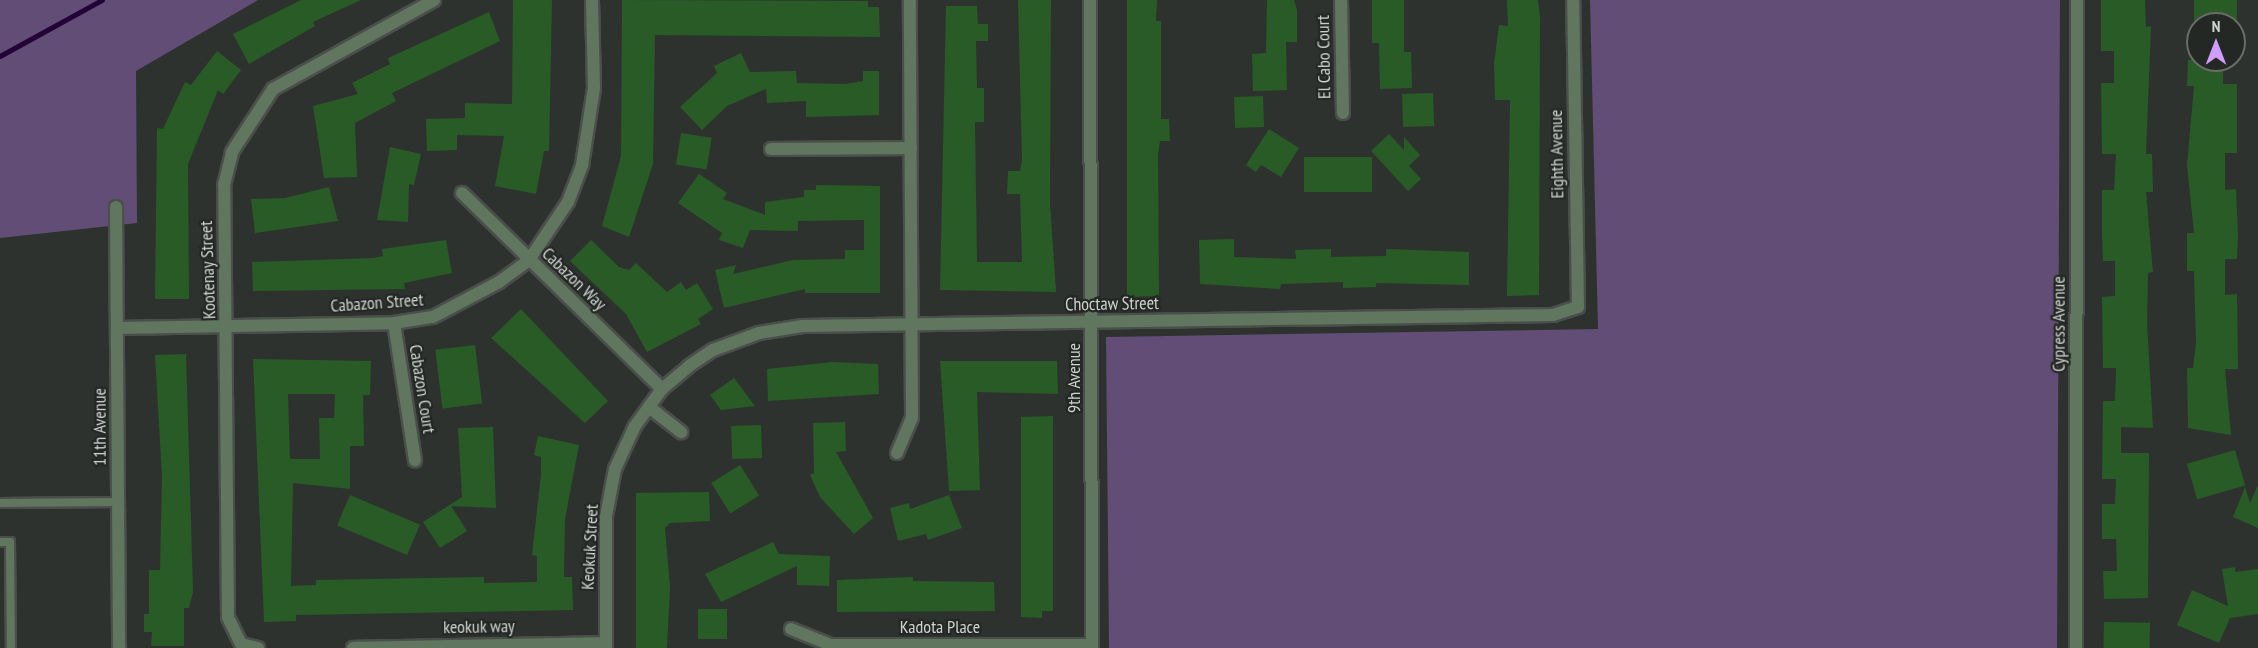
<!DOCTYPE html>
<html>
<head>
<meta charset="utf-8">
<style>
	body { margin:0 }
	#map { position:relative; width:2258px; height:648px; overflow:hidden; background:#2e322e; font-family:"PT Sans Narrow",sans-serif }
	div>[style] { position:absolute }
	.green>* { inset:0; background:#614d75 }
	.stream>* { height:4.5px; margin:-2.25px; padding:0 2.25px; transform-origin:2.25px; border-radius:2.25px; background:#230238 }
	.building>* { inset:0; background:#295b26; transform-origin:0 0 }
	.roads { filter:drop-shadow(2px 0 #4b4f4b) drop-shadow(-2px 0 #4b4f4b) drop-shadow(0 2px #4b4f4b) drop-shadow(0 -2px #4b4f4b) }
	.lane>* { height:8px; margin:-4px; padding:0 4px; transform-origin:4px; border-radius:4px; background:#60765e }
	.street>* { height:12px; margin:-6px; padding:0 6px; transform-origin:6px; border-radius:6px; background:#60765e }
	span { translate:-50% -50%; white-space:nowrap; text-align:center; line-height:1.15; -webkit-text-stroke:4.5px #242824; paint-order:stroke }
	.street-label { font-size:18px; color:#d0d2d0 }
	.north { position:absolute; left:2186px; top:12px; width:60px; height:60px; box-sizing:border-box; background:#242824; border:2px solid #696c69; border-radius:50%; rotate:0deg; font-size:16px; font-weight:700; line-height:24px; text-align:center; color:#d0d2d0 }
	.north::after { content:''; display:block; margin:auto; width:21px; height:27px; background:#d09dff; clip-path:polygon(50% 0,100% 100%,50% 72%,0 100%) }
</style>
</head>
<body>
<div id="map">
	<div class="green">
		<div style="clip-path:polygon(0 0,258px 0,136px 71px,137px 223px,0 238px)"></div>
		<div style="clip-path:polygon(1590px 0,2060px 0,2057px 648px,1109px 648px,1106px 337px,1598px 329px)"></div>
	</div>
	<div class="stream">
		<div style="left:0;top:56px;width:116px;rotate:-28.8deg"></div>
	</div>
	<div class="building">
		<div style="clip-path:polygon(301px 0,361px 0,313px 22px,315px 26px,249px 64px,233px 34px)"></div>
		<div style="clip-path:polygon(513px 0,552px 0,549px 151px,544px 151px,536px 194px,495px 186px,504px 136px,457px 135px,457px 150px,427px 151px,426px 119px,465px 118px,465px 103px,512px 104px)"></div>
		<div style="clip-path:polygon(622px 0,868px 1px,868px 7px,879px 7px,880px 37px,655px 35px,653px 164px,629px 237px,602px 226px,621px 156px)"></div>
		<div style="clip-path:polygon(1018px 0,1051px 0,1050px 203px,1056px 292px,940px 290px,946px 6px,977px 6px,978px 24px,988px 24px,988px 41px,976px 41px,977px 88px,984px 88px,984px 122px,975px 122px,977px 262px,1022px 262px,1020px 194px,1007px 194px,1008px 171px,1020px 171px,1022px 161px)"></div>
		<div style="clip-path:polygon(1127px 0,1157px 0,1156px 21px,1161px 21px,1161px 119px,1169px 119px,1170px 141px,1160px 141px,1158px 154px,1159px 296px,1127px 297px)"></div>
		<div style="clip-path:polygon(1267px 0,1294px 0,1297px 10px,1297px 42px,1286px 42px,1287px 90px,1253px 91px,1252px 54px,1266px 53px)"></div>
		<div style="clip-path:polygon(1372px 0,1404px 0,1404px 52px,1411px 52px,1412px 88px,1380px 89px,1379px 43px,1372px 43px)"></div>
		<div style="clip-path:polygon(1507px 0,1538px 0,1540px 17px,1539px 295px,1507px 296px,1510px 100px,1495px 100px,1494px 64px,1499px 25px,1508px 26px)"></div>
		<div style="clip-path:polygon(2101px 0,2145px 0,2146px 27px,2151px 26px,2146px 154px,2152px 154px,2153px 192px,2146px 192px,2153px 272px,2148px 273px,2147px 322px,2153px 428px,2121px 427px,2121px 453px,2149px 453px,2148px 598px,2104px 599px,2103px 571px,2117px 571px,2116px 539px,2102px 539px,2102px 504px,2115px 504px,2116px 479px,2102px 479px,2103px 401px,2115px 401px,2116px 368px,2103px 368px,2102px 297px,2115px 296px,2115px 261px,2103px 261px,2102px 236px,2102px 190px,2114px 190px,2116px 154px,2102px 154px,2101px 83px,2114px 83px,2114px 51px,2101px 51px)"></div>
		<div style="left:2194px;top:0;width:43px;height:24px"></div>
		<div style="clip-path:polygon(489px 12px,500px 41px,392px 93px,396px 101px,355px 123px,357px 177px,324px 178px,313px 106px,358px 94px,352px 83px,390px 64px,388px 58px)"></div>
		<div style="clip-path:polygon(217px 51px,241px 70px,223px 94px,218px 90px,188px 164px,189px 299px,155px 299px,157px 128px,163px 129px,185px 82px,191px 85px)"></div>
		<div style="clip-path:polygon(741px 53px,750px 72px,796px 71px,797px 83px,845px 84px,863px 81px,863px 71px,879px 71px,879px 115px,806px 117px,806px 101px,767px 103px,766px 89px,727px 106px,702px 130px,680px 107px,717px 73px,714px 66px)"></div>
		<div style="clip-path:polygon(2188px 60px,2223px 60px,2223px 84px,2237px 84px,2237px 153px,2225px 153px,2225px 190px,2236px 189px,2238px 234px,2237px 259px,2225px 259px,2225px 295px,2237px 294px,2238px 369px,2225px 369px,2231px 435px,2188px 428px,2187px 368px,2193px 368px,2196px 343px,2194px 271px,2187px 271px,2187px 233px,2194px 233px,2187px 165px,2194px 86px,2187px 86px)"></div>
		<div style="left:1433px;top:93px;width:33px;height:31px;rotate:88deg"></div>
		<div style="left:1263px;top:96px;width:31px;height:29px;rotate:88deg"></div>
		<div style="clip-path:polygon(1269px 129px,1299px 148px,1281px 177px,1261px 165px,1256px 172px,1246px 165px)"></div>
		<div style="left:681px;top:133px;width:31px;height:32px;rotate:9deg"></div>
		<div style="clip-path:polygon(1389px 134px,1404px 150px,1404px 137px,1420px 155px,1409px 166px,1421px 179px,1408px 191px,1371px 151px)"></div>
		<div style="clip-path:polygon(390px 147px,421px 154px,414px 185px,409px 184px,408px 222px,377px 220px)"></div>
		<div style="left:1372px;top:157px;width:35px;height:68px;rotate:90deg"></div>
		<div style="clip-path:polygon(699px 174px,727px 193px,723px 199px,765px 215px,765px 202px,804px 197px,804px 190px,816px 190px,816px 185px,880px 186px,880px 293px,805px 293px,805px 289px,724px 308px,715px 270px,736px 265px,733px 274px,793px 260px,845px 259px,845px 250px,864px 250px,864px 220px,798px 221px,798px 231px,750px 230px,743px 248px,719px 240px,722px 233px,678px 203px)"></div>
		<div style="clip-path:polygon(329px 187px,338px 221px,255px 233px,251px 199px,285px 198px)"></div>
		<div style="clip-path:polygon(1234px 239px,1234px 257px,1296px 259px,1295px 250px,1331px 249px,1331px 257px,1386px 256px,1386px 249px,1469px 252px,1469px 285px,1376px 283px,1376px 287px,1343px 288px,1343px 282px,1281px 284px,1280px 289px,1200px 284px,1199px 240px)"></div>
		<div style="clip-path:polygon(446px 240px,452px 273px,404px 283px,405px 289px,253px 291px,252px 262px,374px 258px,383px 256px,382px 249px)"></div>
		<div style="clip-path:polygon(591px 240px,619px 267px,629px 270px,636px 263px,667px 292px,681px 282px,686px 290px,697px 283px,713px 309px,698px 319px,701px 324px,647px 352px,626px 314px,570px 261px)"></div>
		<div style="clip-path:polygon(521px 309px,608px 401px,585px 423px,491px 338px)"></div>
		<div style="left:475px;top:345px;width:59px;height:40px;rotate:83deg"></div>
		<div style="clip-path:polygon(186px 354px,193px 592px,189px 608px,184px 608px,184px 646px,151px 646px,152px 632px,144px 632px,144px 614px,149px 614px,149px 570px,160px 570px,162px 477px,155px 355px)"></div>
		<div style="clip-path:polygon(evenodd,253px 359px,371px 361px,370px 395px,363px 395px,364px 446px,350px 446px,350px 489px,293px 483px,291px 586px,316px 585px,316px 580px,484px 577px,484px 583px,537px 582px,537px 556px,532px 555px,541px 474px,541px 457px,534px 455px,538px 436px,579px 445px,565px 519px,564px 577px,572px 577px,573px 610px,296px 615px,296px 621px,264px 622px,253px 359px,288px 394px,335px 394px,334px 418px,319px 418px,320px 459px,290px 459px,288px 394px)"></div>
		<div style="clip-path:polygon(940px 361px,1057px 361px,1058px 394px,977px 392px,980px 490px,949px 491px)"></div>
		<div style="clip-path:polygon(833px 362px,878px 364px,879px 394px,768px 401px,767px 369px)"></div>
		<div style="clip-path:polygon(734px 378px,755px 406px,721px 410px,710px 395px)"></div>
		<div style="clip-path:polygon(1053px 416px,1053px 611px,1042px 611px,1042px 618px,1021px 617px,1021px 417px)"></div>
		<div style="clip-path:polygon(845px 422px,846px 451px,836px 452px,873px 518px,854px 534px,820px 497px,810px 475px,814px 473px,813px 423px)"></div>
		<div style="left:761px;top:425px;width:33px;height:30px;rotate:88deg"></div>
		<div style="clip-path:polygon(493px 427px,496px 508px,451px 506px,467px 531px,440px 548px,423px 522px,462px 497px,458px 428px)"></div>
		<div style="left:2235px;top:450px;width:37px;height:50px;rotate:74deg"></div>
		<div style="left:740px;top:465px;width:36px;height:34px;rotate:58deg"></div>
		<div style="clip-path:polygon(2258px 485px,2258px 528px,2233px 517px,2245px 487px,2250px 503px)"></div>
		<div style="clip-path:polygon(709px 492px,710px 521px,670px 523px,665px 528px,670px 587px,667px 648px,636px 648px,636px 493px)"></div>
		<div style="left:350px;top:495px;width:76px;height:33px;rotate:23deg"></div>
		<div style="clip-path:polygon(949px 495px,962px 528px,928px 540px,926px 534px,898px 541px,890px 508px,909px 503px,910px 509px)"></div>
		<div style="clip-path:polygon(773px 542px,779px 554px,830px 556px,829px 586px,797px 585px,797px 566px,721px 602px,705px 574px)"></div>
		<div style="clip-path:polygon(2235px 567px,2235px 572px,2258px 569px,2258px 614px,2230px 618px,2219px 643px,2177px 625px,2192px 590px,2228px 606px,2222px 569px)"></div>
		<div style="clip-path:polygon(913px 577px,913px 581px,994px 582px,995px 611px,837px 612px,837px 580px)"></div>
		<div style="left:698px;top:609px;width:29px;height:30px"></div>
		<div style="left:2104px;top:622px;width:46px;height:26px;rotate:1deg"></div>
	</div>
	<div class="roads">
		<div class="lane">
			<div style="left:0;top:503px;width:118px;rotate:-0.5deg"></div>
			<div style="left:0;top:542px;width:10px"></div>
			<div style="left:10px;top:542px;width:106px;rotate:89.5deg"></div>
		</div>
		<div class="street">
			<div style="left:1090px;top:0;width:648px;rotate:89.82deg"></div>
			<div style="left:1341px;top:0;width:113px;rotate:89deg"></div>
			<div style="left:771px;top:149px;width:140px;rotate:-0.4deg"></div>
			<div style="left:462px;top:193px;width:280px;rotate:44.4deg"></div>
			<div style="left:116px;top:207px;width:441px;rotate:89.6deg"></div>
			<div style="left:394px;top:323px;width:139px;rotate:81.3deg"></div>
			<div style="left:117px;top:328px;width:277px;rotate:-1deg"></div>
			<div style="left:394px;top:323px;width:39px;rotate:-9deg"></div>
			<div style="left:433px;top:317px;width:75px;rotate:-27.9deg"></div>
			<div style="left:499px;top:282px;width:37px;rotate:-36deg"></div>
			<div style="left:529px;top:260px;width:70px;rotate:-56.1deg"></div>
			<div style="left:568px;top:202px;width:40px;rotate:-69deg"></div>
			<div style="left:582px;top:165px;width:78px;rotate:-81.1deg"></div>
			<div style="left:594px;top:88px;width:88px;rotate:-91.3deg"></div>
			<div style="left:649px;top:407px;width:41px;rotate:38deg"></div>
			<div style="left:897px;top:453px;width:38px;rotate:-67deg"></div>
			<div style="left:912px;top:418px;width:418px;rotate:-90.3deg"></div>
			<div style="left:791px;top:629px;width:43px;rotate:21.8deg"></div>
			<div style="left:831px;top:645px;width:261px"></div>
			<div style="left:258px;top:648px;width:17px;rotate:-167deg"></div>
			<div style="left:241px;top:644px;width:30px;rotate:-116deg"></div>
			<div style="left:228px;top:617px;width:432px;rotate:-90.5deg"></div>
			<div style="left:224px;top:185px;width:34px;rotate:-76deg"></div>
			<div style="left:232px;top:152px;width:75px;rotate:-56.9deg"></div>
			<div style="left:273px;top:89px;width:184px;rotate:-28.9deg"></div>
			<div style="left:353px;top:648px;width:253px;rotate:-1.1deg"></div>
			<div style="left:606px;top:648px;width:132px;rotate:-90deg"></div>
			<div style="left:606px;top:516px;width:48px;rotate:-79.2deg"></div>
			<div style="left:615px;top:469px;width:47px;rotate:-65.1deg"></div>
			<div style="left:635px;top:426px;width:46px;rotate:-53.9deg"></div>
			<div style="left:662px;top:389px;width:35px;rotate:-40deg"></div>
			<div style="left:689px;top:366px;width:29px;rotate:-34deg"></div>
			<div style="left:713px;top:350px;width:49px;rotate:-20.3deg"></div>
			<div style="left:759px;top:333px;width:44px;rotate:-9.2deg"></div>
			<div style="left:802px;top:326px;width:751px;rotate:-0.84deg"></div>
			<div style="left:1553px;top:315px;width:26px;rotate:-18deg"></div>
			<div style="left:1578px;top:307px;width:307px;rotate:-90.9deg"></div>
			<div style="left:2076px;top:648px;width:648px;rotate:-89.91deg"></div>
		</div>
	</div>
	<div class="street-label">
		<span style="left:1324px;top:57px;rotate:-91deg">El Cabo Court</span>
		<span style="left:1557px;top:154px;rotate:-91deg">Eighth Avenue</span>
		<span style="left:208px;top:270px;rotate:-92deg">Kootenay Street</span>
		<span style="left:574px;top:279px;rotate:44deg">Cabazon Way</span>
		<span style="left:377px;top:303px;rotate:-4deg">Cabazon Street</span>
		<span style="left:1112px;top:304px;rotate:-1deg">Choctaw Street</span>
		<span style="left:2059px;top:324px;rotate:-90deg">Cypress Avenue</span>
		<span style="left:1074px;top:378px;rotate:-90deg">9th Avenue</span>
		<span style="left:422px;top:389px;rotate:81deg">Cabazon Court</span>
		<span style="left:100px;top:427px;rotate:-90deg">11th Avenue</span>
		<span style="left:590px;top:547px;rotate:-87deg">Keokuk Street</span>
		<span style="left:479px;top:627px;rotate:-1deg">keokuk way</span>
		<span style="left:940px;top:627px">Kadota Place</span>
	</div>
	<div class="north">N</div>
</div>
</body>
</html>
